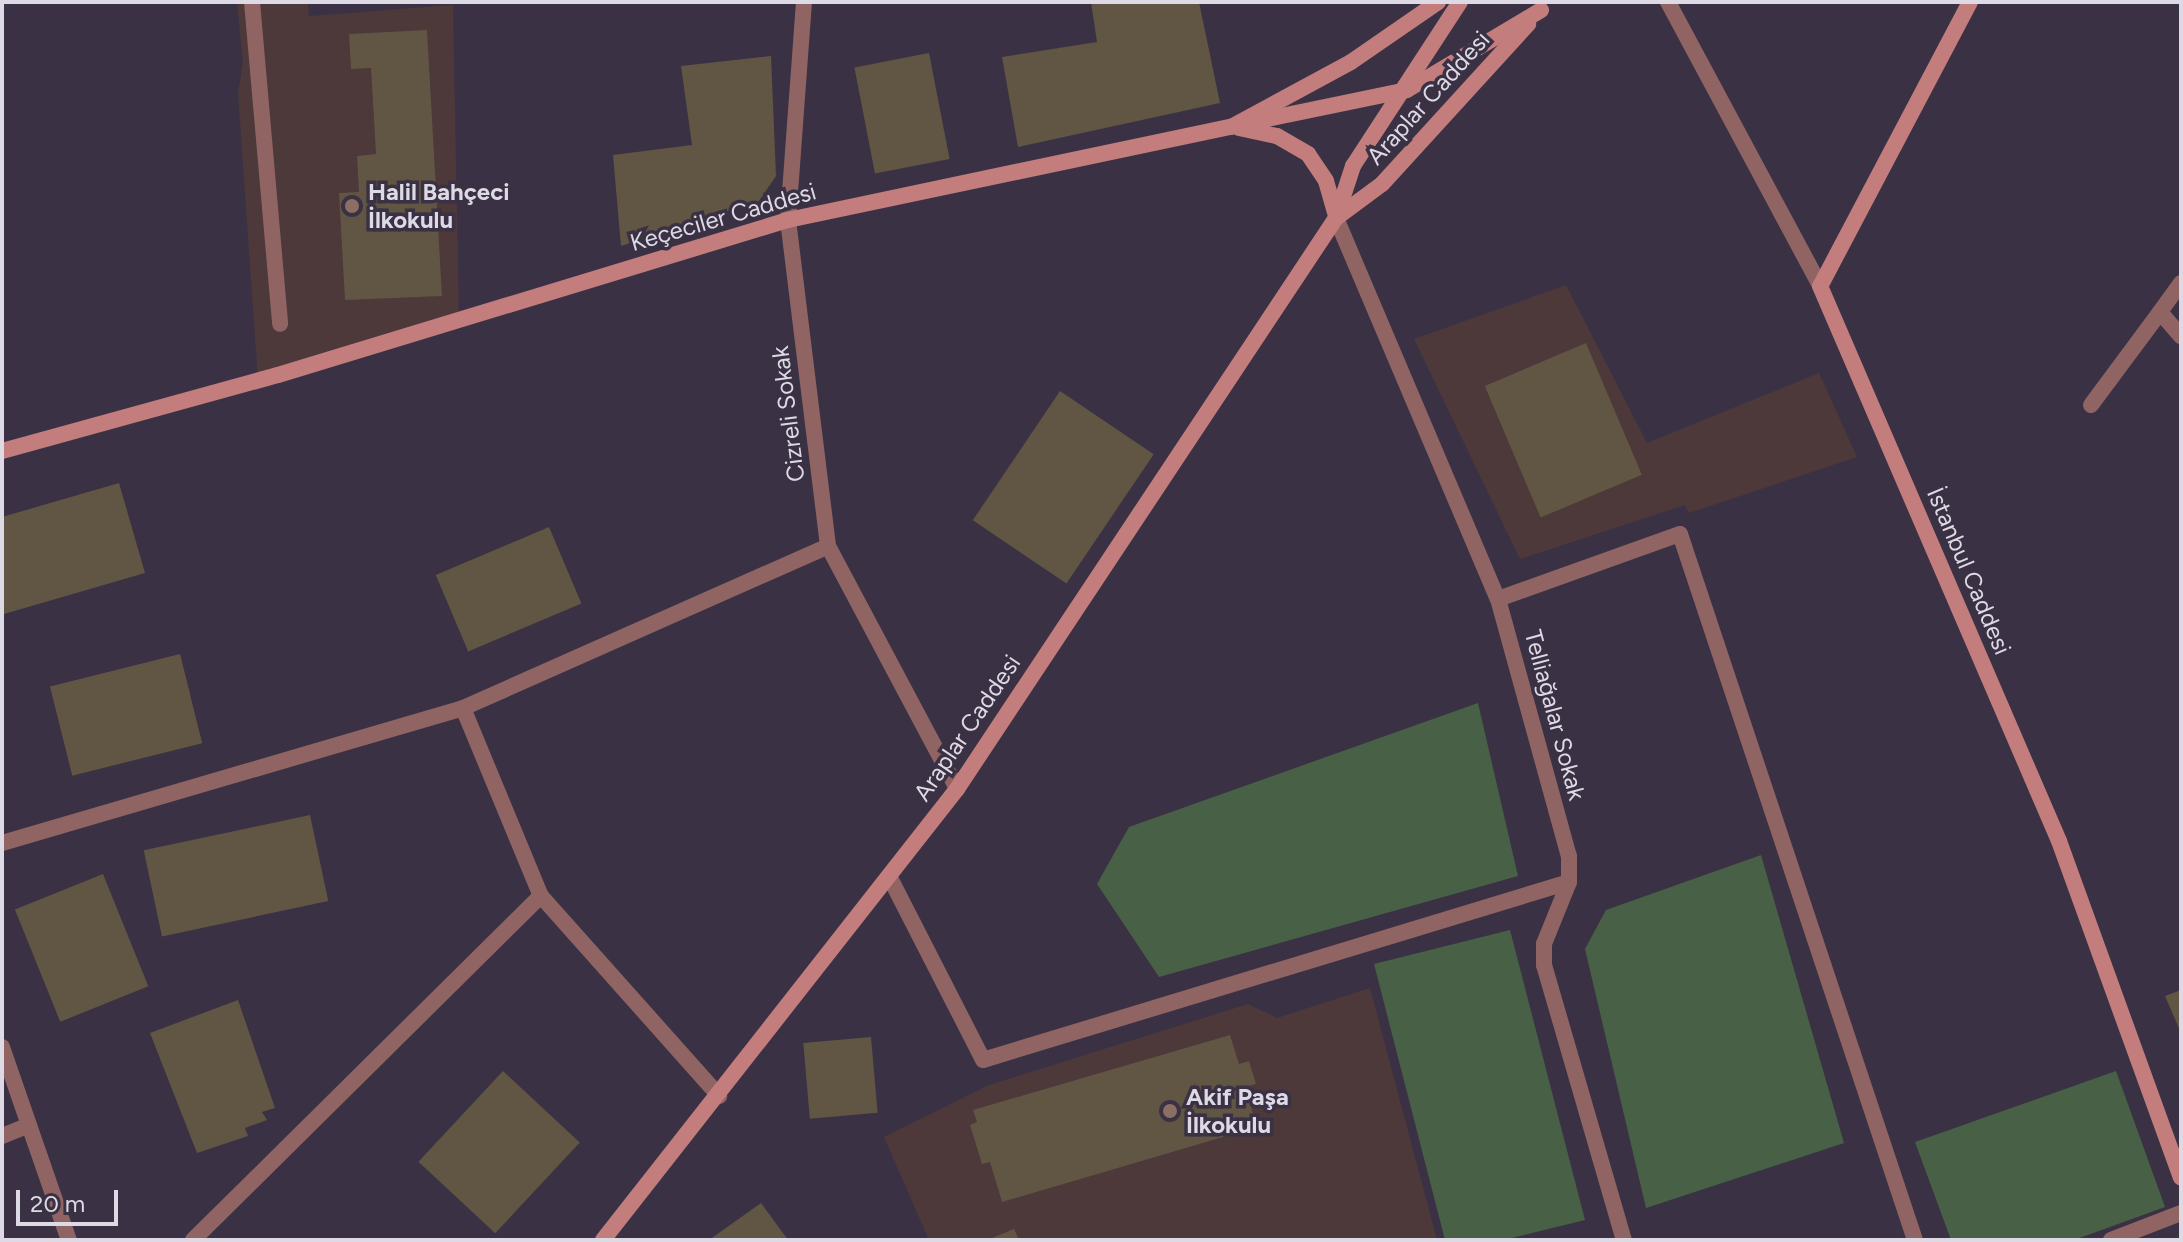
<!DOCTYPE html>
<html>
<head>
<meta charset="utf-8">
<style>
	body { margin:0 }
	#map { position:relative; width:2183px; height:1242px; overflow:hidden; background:#3a3244; font-family:Figtree,sans-serif }
	div>[style] { position:absolute }
	.education>* { inset:0; background:#4d383a }
	.green>* { inset:0; background:#486045 }
	.building>* { inset:0; background:#615543; transform-origin:0 0 }
	.lane>* { height:16px; margin:-8px; padding:0 8px; transform-origin:8px; border-radius:8px; background:#916464 }
	.street>* { height:16px; margin:-8px; padding:0 8px; transform-origin:8px; border-radius:8px; background:#916464 }
	.secondary>* { height:16px; margin:-8px; padding:0 8px; transform-origin:8px; border-radius:8px; background:#c37d7d }
	.dots>* { width:22px; height:22px; translate:-50% -50%; box-sizing:border-box; border:4px solid #3a3244; border-radius:50% }
	span { translate:-50% -50%; white-space:nowrap; text-align:center; line-height:1.15; -webkit-text-stroke:7px #3a3244; paint-order:stroke }
	.street-label { font-size:24px; color:#dedae5 }
	.poi-label { font-size:24px; color:#dedae5; font-weight:700 }
	.left { translate:0 -50%; text-align:left }
	.frame { position:absolute; inset:0; border:4px solid #dedae5; pointer-events:none }
	.scale { position:absolute; left:16px; top:1190px; width:102px; height:36px; box-sizing:border-box; border:4px solid #dedae5; border-top:0; padding-left:10px; font-size:24px; line-height:28px; white-space:nowrap; color:#dedae5; -webkit-text-stroke:6px #3a3244; paint-order:stroke }
</style>
</head>
<body>
<div id="map">
	<div class="education">
		<div style="clip-path:polygon(244px 2px,308px 2px,309px 16px,453px 5px,459px 319px,258px 380px,238px 94px,243px 61px,237px 5px)"></div>
		<div style="clip-path:polygon(1566px 285px,1647px 443px,1819px 373px,1857px 457px,1689px 513px,1685px 505px,1520px 559px,1414px 339px)"></div>
		<div style="clip-path:polygon(1370px 988px,1437px 1240px,929px 1240px,884px 1137px,989px 1085px,1248px 1004px,1277px 1018px)"></div>
	</div>
	<div class="green">
		<div style="clip-path:polygon(1478px 703px,1518px 876px,1159px 977px,1097px 884px,1129px 827px)"></div>
		<div style="clip-path:polygon(1761px 855px,1844px 1143px,1646px 1208px,1585px 949px,1606px 910px)"></div>
		<div style="clip-path:polygon(1510px 930px,1585px 1220px,1504px 1240px,1445px 1240px,1374px 964px)"></div>
		<div style="clip-path:polygon(2116px 1071px,2165px 1207px,2074px 1240px,1951px 1240px,1915px 1142px)"></div>
	</div>
	<div class="building">
		<div style="clip-path:polygon(1091px 2px,1199px 2px,1220px 103px,1018px 147px,1002px 57px,1097px 42px)"></div>
		<div style="clip-path:polygon(427px 30px,442px 296px,345px 300px,339px 193px,359px 192px,357px 156px,376px 154px,371px 68px,351px 69px,349px 34px)"></div>
		<div style="left:929px;top:53px;width:108px;height:76px;rotate:79deg"></div>
		<div style="clip-path:polygon(771px 56px,776px 176px,759px 201px,621px 246px,613px 155px,692px 145px,681px 66px)"></div>
		<div style="left:1586px;top:343px;width:143px;height:110px;rotate:67deg"></div>
		<div style="left:1060px;top:391px;width:113px;height:156px;rotate:34deg"></div>
		<div style="clip-path:polygon(119px 483px,145px 573px,4px 614px,2px 517px)"></div>
		<div style="left:549px;top:527px;width:83px;height:123px;rotate:67deg"></div>
		<div style="left:180px;top:654px;width:92px;height:134px;rotate:76deg"></div>
		<div style="left:310px;top:815px;width:88px;height:170px;rotate:78deg"></div>
		<div style="left:103px;top:874px;width:121px;height:95px;rotate:68deg"></div>
		<div style="clip-path:polygon(2181px 990px,2181px 1033px,2165px 996px)"></div>
		<div style="clip-path:polygon(238px 1000px,275px 1108px,262px 1112px,267px 1120px,245px 1128px,248px 1136px,197px 1153px,150px 1033px)"></div>
		<div style="clip-path:polygon(1230px 1035px,1239px 1064px,1249px 1061px,1256px 1084px,1245px 1087px,1257px 1127px,1002px 1202px,990px 1162px,982px 1164px,970px 1125px,977px 1122px,973px 1110px)"></div>
		<div style="left:871px;top:1037px;width:76px;height:68px;rotate:85deg"></div>
		<div style="left:503px;top:1071px;width:105px;height:124px;rotate:43deg"></div>
		<div style="clip-path:polygon(761px 1203px,788px 1240px,709px 1240px)"></div>
		<div style="clip-path:polygon(1014px 1229px,1019px 1240px,987px 1240px)"></div>
	</div>
	<div class="lane">
		<div style="left:252px;top:2px;width:323px;rotate:85deg"></div>
	</div>
	<div class="street">
		<div style="left:804px;top:2px;width:219px;rotate:94.2deg"></div>
		<div style="left:788px;top:220px;width:328px;rotate:83deg"></div>
		<div style="left:828px;top:546px;width:275px;rotate:62deg"></div>
		<div style="left:1668px;top:2px;width:322px;rotate:61.8deg"></div>
		<div style="left:1336px;top:218px;width:414px;rotate:67deg"></div>
		<div style="left:1498px;top:599px;width:267px;rotate:74.6deg"></div>
		<div style="left:1569px;top:856px;width:26px;rotate:90deg"></div>
		<div style="left:1569px;top:882px;width:67px;rotate:112deg"></div>
		<div style="left:1544px;top:944px;width:21px;rotate:90deg"></div>
		<div style="left:1544px;top:965px;width:286px;rotate:73.8deg"></div>
		<div style="left:2181px;top:283px;width:36px;rotate:126deg"></div>
		<div style="left:2160px;top:312px;width:32px;rotate:49deg"></div>
		<div style="left:2091px;top:405px;width:116px;rotate:-53.4deg"></div>
		<div style="left:1498px;top:599px;width:193px;rotate:-19.7deg"></div>
		<div style="left:1680px;top:534px;width:744px;rotate:71.59deg"></div>
		<div style="left:463px;top:708px;width:204px;rotate:67.5deg"></div>
		<div style="left:541px;top:896px;width:268px;rotate:48.3deg"></div>
		<div style="left:2px;top:843px;width:480px;rotate:-16.3deg"></div>
		<div style="left:463px;top:708px;width:399px;rotate:-23.9deg"></div>
		<div style="left:890px;top:878px;width:204px;rotate:62.9deg"></div>
		<div style="left:983px;top:1060px;width:612px;rotate:-16.9deg"></div>
		<div style="left:2px;top:1047px;width:204px;rotate:70.9deg"></div>
		<div style="left:2px;top:1136px;width:29px;rotate:-22deg"></div>
		<div style="left:193px;top:1240px;width:489px;rotate:-44.7deg"></div>
		<div style="left:2111px;top:1240px;width:75px;rotate:-21.1deg"></div>
	</div>
	<div class="secondary">
		<div style="left:1970px;top:2px;width:321px;rotate:117.8deg"></div>
		<div style="left:1820px;top:286px;width:604px;rotate:66.7deg"></div>
		<div style="left:2059px;top:841px;width:358px;rotate:70.1deg"></div>
		<div style="left:1248px;top:123px;width:162px;rotate:-11.7deg"></div>
		<div style="left:1407px;top:90px;width:156px;rotate:-30.8deg"></div>
		<div style="left:1239px;top:128px;width:39px;rotate:12deg"></div>
		<div style="left:1277px;top:136px;width:36px;rotate:30deg"></div>
		<div style="left:1308px;top:154px;width:32px;rotate:56deg"></div>
		<div style="left:1326px;top:181px;width:37px;rotate:74deg"></div>
		<div style="left:1336px;top:218px;width:57px;rotate:-36.5deg"></div>
		<div style="left:1382px;top:184px;width:217px;rotate:-47.6deg"></div>
		<div style="left:2px;top:451px;width:286px;rotate:-15.4deg"></div>
		<div style="left:278px;top:375px;width:533px;rotate:-16.91deg"></div>
		<div style="left:788px;top:220px;width:453px;rotate:-11.9deg"></div>
		<div style="left:1231px;top:127px;width:136px;rotate:-28.4deg"></div>
		<div style="left:1351px;top:62px;width:106px;rotate:-34.6deg"></div>
		<div style="left:603px;top:1240px;width:573px;rotate:-51.87deg"></div>
		<div style="left:957px;top:789px;width:685px;rotate:-56.43deg"></div>
		<div style="left:1336px;top:218px;width:55px;rotate:-71.9deg"></div>
		<div style="left:1353px;top:166px;width:196px;rotate:-56.9deg"></div>
	</div>
	<div class="dots">
		<div style="left:352px;top:206px;background:#8d6e63"></div>
		<div style="left:1170px;top:1111px;background:#8d6e63"></div>
	</div>
	<div class="street-label">
		<span style="left:1428px;top:98px;rotate:-48deg">Araplar Caddesi</span>
		<span style="left:723px;top:217px;rotate:-16deg">Keçeciler Caddesi</span>
		<span style="left:788px;top:414px;rotate:-97deg">Cizreli Sokak</span>
		<span style="left:1969px;top:571px;rotate:67deg">İstanbul Caddesi</span>
		<span style="left:1555px;top:715px;rotate:75deg">Telliağalar Sokak</span>
		<span style="left:967px;top:728px;rotate:-56deg">Araplar Caddesi</span>
	</div>
	<div class="poi-label">
		<span class="left" style="left:368px;top:206px">Halil Bahçeci<br>İlkokulu</span>
		<span class="left" style="left:1186px;top:1111px">Akif Paşa<br>İlkokulu</span>
	</div>
	<div class="frame"></div>
	<div class="scale">20 m</div>
</div>
</body>
</html>
